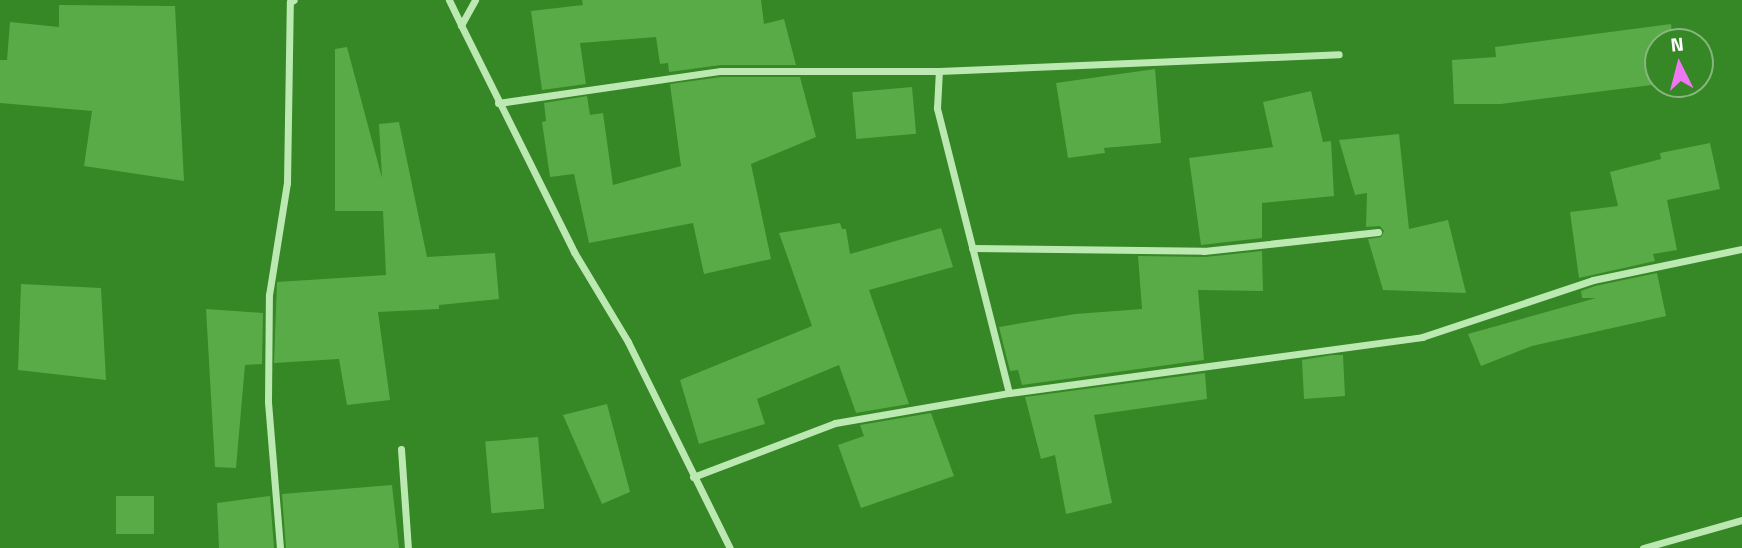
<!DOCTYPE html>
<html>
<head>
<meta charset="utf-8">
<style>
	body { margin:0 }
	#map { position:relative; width:1742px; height:548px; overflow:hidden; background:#368726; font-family:"Titillium Web",sans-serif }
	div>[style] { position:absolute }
	.building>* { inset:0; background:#58ab47; transform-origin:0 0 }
	.street>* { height:7px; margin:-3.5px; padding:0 3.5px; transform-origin:3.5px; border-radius:3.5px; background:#bce9b2 }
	span { translate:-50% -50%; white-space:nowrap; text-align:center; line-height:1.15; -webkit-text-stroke:7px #368726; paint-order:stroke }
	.north { position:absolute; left:1644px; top:28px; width:70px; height:70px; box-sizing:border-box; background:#368726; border:2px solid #86b77d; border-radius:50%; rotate:354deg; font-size:19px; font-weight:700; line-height:28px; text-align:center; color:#fff }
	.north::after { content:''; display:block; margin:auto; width:24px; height:32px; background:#f077f2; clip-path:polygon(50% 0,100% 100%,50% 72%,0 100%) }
</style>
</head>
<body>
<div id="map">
	<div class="building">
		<div style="clip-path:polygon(582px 0,761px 0,764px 24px,784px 19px,796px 65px,721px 65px,669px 72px,668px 63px,660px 64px,656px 37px,580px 43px,586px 84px,542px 90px,531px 11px,583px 5px)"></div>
		<div style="clip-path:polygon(59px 5px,175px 6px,184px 181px,84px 166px,92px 111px,0 103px,0 60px,7px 60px,10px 22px,59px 27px)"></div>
		<div style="clip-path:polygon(1671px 24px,1673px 42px,1658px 42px,1660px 84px,1501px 104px,1454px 104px,1452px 60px,1496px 57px,1495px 47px)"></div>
		<div style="clip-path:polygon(347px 47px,382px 178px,379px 124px,399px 122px,427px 257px,495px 253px,499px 299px,439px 305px,439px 309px,378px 312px,390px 400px,347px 405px,339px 359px,274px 363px,277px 282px,386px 275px,383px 211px,335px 211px,335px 49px)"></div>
		<div style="clip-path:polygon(1155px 69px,1161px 143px,1104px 148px,1105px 153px,1068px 158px,1056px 83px)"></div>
		<div style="clip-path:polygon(721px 77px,800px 77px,816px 137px,751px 164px,771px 259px,704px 274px,693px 223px,589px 243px,574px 174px,550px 177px,542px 122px,546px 121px,544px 103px,587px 96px,590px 115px,603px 113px,613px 185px,681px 166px,670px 84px)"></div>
		<div style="left:912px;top:87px;width:47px;height:60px;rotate:85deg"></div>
		<div style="clip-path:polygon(1311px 91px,1323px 142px,1331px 141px,1334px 196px,1262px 203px,1262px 238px,1201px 245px,1189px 158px,1273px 147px,1263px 102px)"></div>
		<div style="clip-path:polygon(1399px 134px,1409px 229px,1448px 220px,1466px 293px,1383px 290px,1368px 239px,1381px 237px,1384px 231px,1380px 226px,1366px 227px,1367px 193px,1355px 195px,1339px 140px)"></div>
		<div style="clip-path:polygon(1710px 143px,1720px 189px,1667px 200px,1677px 250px,1653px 254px,1655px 261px,1579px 278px,1570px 212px,1618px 206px,1610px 172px,1661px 159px,1660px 153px)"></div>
		<div style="clip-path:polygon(840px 223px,842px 229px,846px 229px,850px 254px,941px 228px,953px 267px,869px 290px,909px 404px,856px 413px,839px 365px,757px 399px,765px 424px,699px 444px,680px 380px,812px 326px,779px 233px)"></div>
		<div style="clip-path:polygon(1262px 251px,1263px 291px,1198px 290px,1204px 360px,1022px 385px,1018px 370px,1010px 371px,999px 327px,1075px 314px,1142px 309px,1138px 256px,1205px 257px)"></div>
		<div style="clip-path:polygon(1657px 273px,1666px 316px,1532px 346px,1481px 366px,1468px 334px,1596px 298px,1582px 298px,1581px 291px,1595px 286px)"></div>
		<div style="clip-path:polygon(21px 284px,101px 288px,106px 380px,18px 370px)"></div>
		<div style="clip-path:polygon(206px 309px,263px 313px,262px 364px,245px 365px,236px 468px,215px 467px)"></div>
		<div style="clip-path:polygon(1332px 355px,1343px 355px,1345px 396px,1304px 399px,1302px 360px)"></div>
		<div style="clip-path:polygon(1205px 373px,1207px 399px,1094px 415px,1112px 503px,1066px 514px,1055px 455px,1041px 459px,1025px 397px)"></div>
		<div style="clip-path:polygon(607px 404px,630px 492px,602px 504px,563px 415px)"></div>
		<div style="clip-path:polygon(931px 413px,954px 476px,861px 508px,838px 445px,864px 436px,860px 425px)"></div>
		<div style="left:538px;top:437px;width:72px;height:53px;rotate:85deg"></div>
		<div style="clip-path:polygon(392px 485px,399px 548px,286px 548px,282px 494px)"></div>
		<div style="left:154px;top:496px;width:38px;height:38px;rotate:90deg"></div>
		<div style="clip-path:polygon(270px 496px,274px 548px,219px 548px,217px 503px)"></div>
	</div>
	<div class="street">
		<div style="left:449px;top:0;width:28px;rotate:64deg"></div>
		<div style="left:475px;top:0;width:29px;rotate:119deg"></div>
		<div style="left:461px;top:25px;width:254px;rotate:63.5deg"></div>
		<div style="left:574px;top:252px;width:105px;rotate:59deg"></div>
		<div style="left:628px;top:342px;width:230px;rotate:63.7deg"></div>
		<div style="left:498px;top:103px;width:225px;rotate:-8.2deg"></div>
		<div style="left:721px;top:71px;width:218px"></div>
		<div style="left:972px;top:248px;width:232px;rotate:0.7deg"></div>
		<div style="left:1204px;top:251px;width:175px;rotate:-6.2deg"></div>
		<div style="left:1009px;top:393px;width:294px;rotate:-104.2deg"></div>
		<div style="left:937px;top:108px;width:37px;rotate:-87deg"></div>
		<div style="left:939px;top:71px;width:400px;rotate:-2.4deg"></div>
		<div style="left:401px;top:449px;width:99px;rotate:86deg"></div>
		<div style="left:693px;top:477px;width:152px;rotate:-20.8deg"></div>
		<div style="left:835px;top:423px;width:177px;rotate:-9.8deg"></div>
		<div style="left:1009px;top:393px;width:417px;rotate:-7.7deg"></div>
		<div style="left:1422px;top:337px;width:180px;rotate:-18.4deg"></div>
		<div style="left:1593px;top:280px;width:152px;rotate:-11.8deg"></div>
		<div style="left:280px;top:548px;width:147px;rotate:-94.7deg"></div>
		<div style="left:268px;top:401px;width:106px;rotate:-89.5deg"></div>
		<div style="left:269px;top:295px;width:113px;rotate:-80.9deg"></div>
		<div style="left:287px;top:183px;width:181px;rotate:-89.1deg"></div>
		<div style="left:290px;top:2px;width:4px;rotate:-27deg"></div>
		<div style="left:1643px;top:548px;width:103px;rotate:-15.8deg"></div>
	</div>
	<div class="north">N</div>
</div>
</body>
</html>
